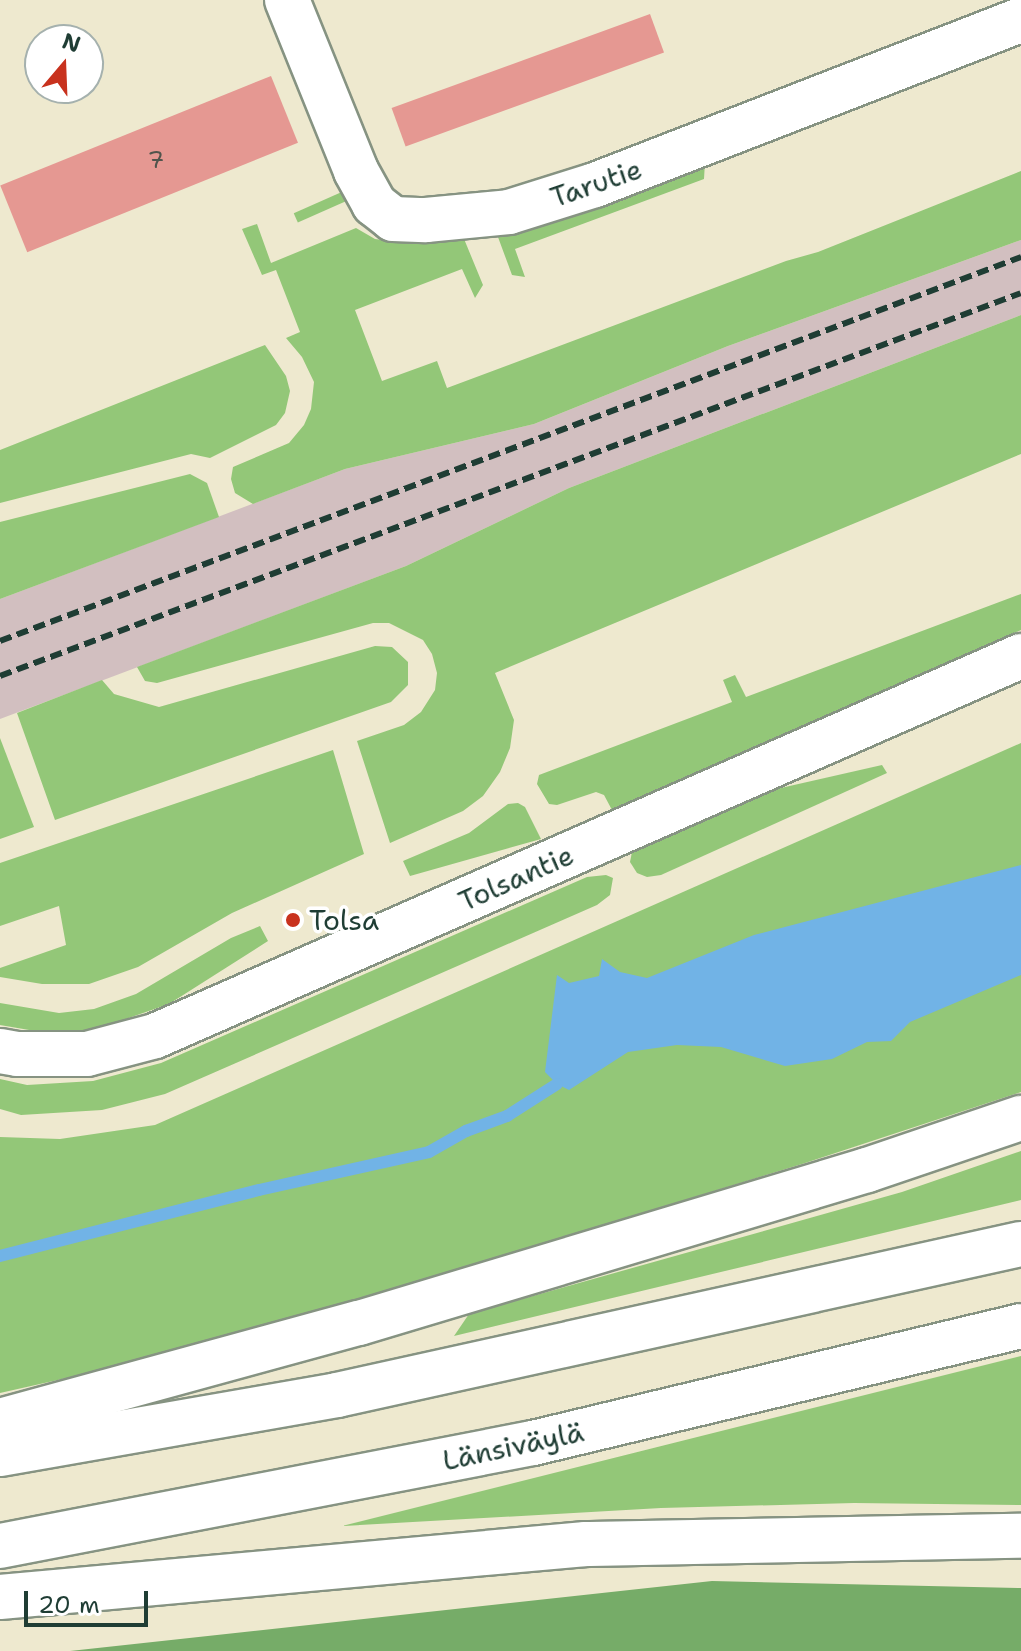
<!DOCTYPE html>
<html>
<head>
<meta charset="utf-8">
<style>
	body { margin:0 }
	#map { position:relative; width:1021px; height:1651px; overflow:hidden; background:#eee9cf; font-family:"Shantell Sans",sans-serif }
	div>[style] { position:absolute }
	.industrial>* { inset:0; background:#d2bfc0 }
	.green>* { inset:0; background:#93c778; transform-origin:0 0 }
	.forest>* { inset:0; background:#76ac68 }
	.water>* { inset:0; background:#71b3e6 }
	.stream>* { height:12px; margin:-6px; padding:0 6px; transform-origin:6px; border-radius:6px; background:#71b3e6 }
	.building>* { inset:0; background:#e59892; transform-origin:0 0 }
	.roads { filter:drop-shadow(2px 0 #869382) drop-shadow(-2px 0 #869382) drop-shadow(0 2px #869382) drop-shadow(0 -2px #869382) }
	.minor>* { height:44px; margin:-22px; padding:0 22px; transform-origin:22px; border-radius:22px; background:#fff }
	.highway>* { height:44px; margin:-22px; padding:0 22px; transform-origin:22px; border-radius:22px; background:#fff }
	.rail>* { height:6px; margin-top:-3px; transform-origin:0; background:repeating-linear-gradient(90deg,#1f3d34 0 12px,transparent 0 18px) }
	.dots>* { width:22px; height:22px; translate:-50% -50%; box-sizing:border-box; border:4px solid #fff; border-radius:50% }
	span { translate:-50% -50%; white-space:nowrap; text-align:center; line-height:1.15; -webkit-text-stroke:7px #fff; paint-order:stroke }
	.number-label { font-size:24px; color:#50544c }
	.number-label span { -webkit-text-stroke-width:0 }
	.street-label { font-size:28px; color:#1f3d34 }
	.poi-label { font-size:28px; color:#1f3d34 }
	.left { translate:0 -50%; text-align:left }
	.north { position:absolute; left:24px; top:24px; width:80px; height:80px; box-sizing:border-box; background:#fff; border:2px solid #a5b1ae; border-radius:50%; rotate:19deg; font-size:22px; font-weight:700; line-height:32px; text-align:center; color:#1f3d34 }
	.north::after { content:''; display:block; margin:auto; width:28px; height:36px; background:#c8321e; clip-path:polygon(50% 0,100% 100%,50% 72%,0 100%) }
	.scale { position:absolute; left:24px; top:1591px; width:124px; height:36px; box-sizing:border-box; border:4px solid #1f3d34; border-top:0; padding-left:10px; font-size:24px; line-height:28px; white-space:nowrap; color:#1f3d34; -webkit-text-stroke:6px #fff; paint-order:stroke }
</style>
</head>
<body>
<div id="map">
	<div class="industrial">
		<div style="clip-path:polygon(1021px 240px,1021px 315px,569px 488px,406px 566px,0 719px,0 599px,345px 469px,534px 424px,728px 346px)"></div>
	</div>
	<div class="green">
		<div style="clip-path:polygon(705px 162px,704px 179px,515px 249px,525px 277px,512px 275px,495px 229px)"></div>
		<div style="clip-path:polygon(1021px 171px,1021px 240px,728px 346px,534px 424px,345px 469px,253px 504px,235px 493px,231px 479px,233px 467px,289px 443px,304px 425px,311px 409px,314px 382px,302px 357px,286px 338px,300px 332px,276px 270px,262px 275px,242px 229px,257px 224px,271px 263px,356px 228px,375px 239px,397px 242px,462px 234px,483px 285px,475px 298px,462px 269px,355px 310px,382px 381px,437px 361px,447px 388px,786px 261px,818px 252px)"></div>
		<div style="left:344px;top:191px;width:10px;height:55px;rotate:66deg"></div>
		<div style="clip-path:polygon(1021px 315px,1021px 454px,495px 673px,514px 720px,510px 748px,500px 772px,483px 796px,463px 811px,390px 843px,357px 741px,404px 725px,421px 712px,435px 690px,437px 673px,432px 654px,423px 640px,389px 623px,373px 623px,157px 683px,145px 681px,137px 667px,406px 566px,569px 488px)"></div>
		<div style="clip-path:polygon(265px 345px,286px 376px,290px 391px,285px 413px,276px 425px,210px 458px,191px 454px,0 503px,0 450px)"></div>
		<div style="clip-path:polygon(190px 474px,207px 483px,219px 517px,0 599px,0 522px)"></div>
		<div style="clip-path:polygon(1021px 594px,1021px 630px,612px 810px,604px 795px,596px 792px,557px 805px,549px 804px,537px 784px,539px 775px,732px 702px,723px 680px,735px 675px,746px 697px)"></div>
		<div style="clip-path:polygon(375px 646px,392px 647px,408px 662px,408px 685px,391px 702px,55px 820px,17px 713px,102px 680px,114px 694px,159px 707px)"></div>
		<div style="clip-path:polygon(0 738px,34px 827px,0 839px)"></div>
		<div style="clip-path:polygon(1021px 743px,1021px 1092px,802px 1164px,204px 1347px,0 1393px,0 1137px,60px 1139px,155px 1125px)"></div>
		<div style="clip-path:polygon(333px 750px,364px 854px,232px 913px,138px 967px,89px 984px,42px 984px,0 977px,0 968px,66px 945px,59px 906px,0 926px,0 863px)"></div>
		<div style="clip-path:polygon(882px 765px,887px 773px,661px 875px,647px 877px,637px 873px,630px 862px,632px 852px,772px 790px)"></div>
		<div style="clip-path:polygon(518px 803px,525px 807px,541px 839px,410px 876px,403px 861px,469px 833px,508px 804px)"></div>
		<div style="clip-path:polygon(606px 875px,613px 878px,610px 895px,597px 905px,165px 1094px,102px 1110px,21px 1115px,0 1109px,0 1079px,27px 1085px,93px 1081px,161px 1063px,587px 877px)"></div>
		<div style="clip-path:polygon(260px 926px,268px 941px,169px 1004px,94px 1030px,35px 1031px,0 1025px,0 1003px,59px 1013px,94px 1009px,136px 994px,231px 938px)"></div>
		<div style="clip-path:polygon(1021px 1151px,1021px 1200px,454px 1336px,469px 1314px,902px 1192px)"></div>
		<div style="clip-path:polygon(1021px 1356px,1021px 1505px,854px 1503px,661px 1508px,342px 1526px)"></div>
	</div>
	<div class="forest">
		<div style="clip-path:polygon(712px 1581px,1021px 1588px,1021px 1651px,70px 1651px)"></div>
	</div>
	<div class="water">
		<div style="clip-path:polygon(1021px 865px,1021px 975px,910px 1022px,891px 1041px,867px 1042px,832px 1059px,785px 1066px,721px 1047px,677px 1045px,628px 1052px,569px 1090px,557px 1084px,545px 1072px,557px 975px,569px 983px,599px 976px,602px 959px,620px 972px,647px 978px,754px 935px)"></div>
	</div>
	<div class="stream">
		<div style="left:0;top:1256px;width:267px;rotate:-14.3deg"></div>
		<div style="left:259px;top:1190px;width:174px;rotate:-12.6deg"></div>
		<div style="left:429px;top:1152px;width:43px;rotate:-29.6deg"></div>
		<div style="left:466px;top:1131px;width:44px;rotate:-20.1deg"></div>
		<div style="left:507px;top:1116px;width:59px;rotate:-32.6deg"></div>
	</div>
	<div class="building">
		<div style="left:650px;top:14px;width:41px;height:275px;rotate:70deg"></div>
		<div style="left:271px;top:76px;width:72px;height:292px;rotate:68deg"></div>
	</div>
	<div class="roads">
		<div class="minor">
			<div style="left:287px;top:0;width:184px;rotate:68deg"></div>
			<div style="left:356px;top:171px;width:38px;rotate:61deg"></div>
			<div style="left:374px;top:204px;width:24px;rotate:38deg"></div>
			<div style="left:393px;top:219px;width:33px;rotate:2deg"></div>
			<div style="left:426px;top:220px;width:83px;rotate:-5.5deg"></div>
			<div style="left:509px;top:212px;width:90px;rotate:-17.4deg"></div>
			<div style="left:595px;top:185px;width:457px;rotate:-21.2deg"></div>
			<div style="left:0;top:1051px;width:17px;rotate:10deg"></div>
			<div style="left:17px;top:1054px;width:70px"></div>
			<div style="left:87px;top:1054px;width:70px;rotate:-14.8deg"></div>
			<div style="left:155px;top:1036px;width:946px;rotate:-23.69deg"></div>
		</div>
		<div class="highway">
			<div style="left:0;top:1421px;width:372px;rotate:-15.3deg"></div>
			<div style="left:359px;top:1323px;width:531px;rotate:-16.76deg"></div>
			<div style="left:867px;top:1170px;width:163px;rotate:-18.7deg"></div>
			<div style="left:0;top:1454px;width:342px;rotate:-9.9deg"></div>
			<div style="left:337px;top:1395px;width:700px;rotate:-12.45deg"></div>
			<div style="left:0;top:1546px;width:543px;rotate:-10.94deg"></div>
			<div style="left:533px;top:1443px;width:502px;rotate:-13.48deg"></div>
			<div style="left:0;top:1597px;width:588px;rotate:-5.17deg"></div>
			<div style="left:586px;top:1544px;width:435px;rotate:-1.1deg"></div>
		</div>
	</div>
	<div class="rail">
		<div style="left:0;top:641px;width:1091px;rotate:-20.61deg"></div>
		<div style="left:0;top:676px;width:1090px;rotate:-20.56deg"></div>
	</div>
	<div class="dots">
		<div style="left:293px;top:920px;background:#c8321e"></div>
	</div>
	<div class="number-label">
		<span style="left:156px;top:161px">7</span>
	</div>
	<div class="street-label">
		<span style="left:596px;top:183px;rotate:-19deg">Tarutie</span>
		<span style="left:516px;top:878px;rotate:-24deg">Tolsantie</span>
		<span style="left:513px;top:1446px;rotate:-12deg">Länsiväylä</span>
	</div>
	<div class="poi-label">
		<span class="left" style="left:309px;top:920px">Tolsa</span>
	</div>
	<div class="north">N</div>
	<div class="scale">20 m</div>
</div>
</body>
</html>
